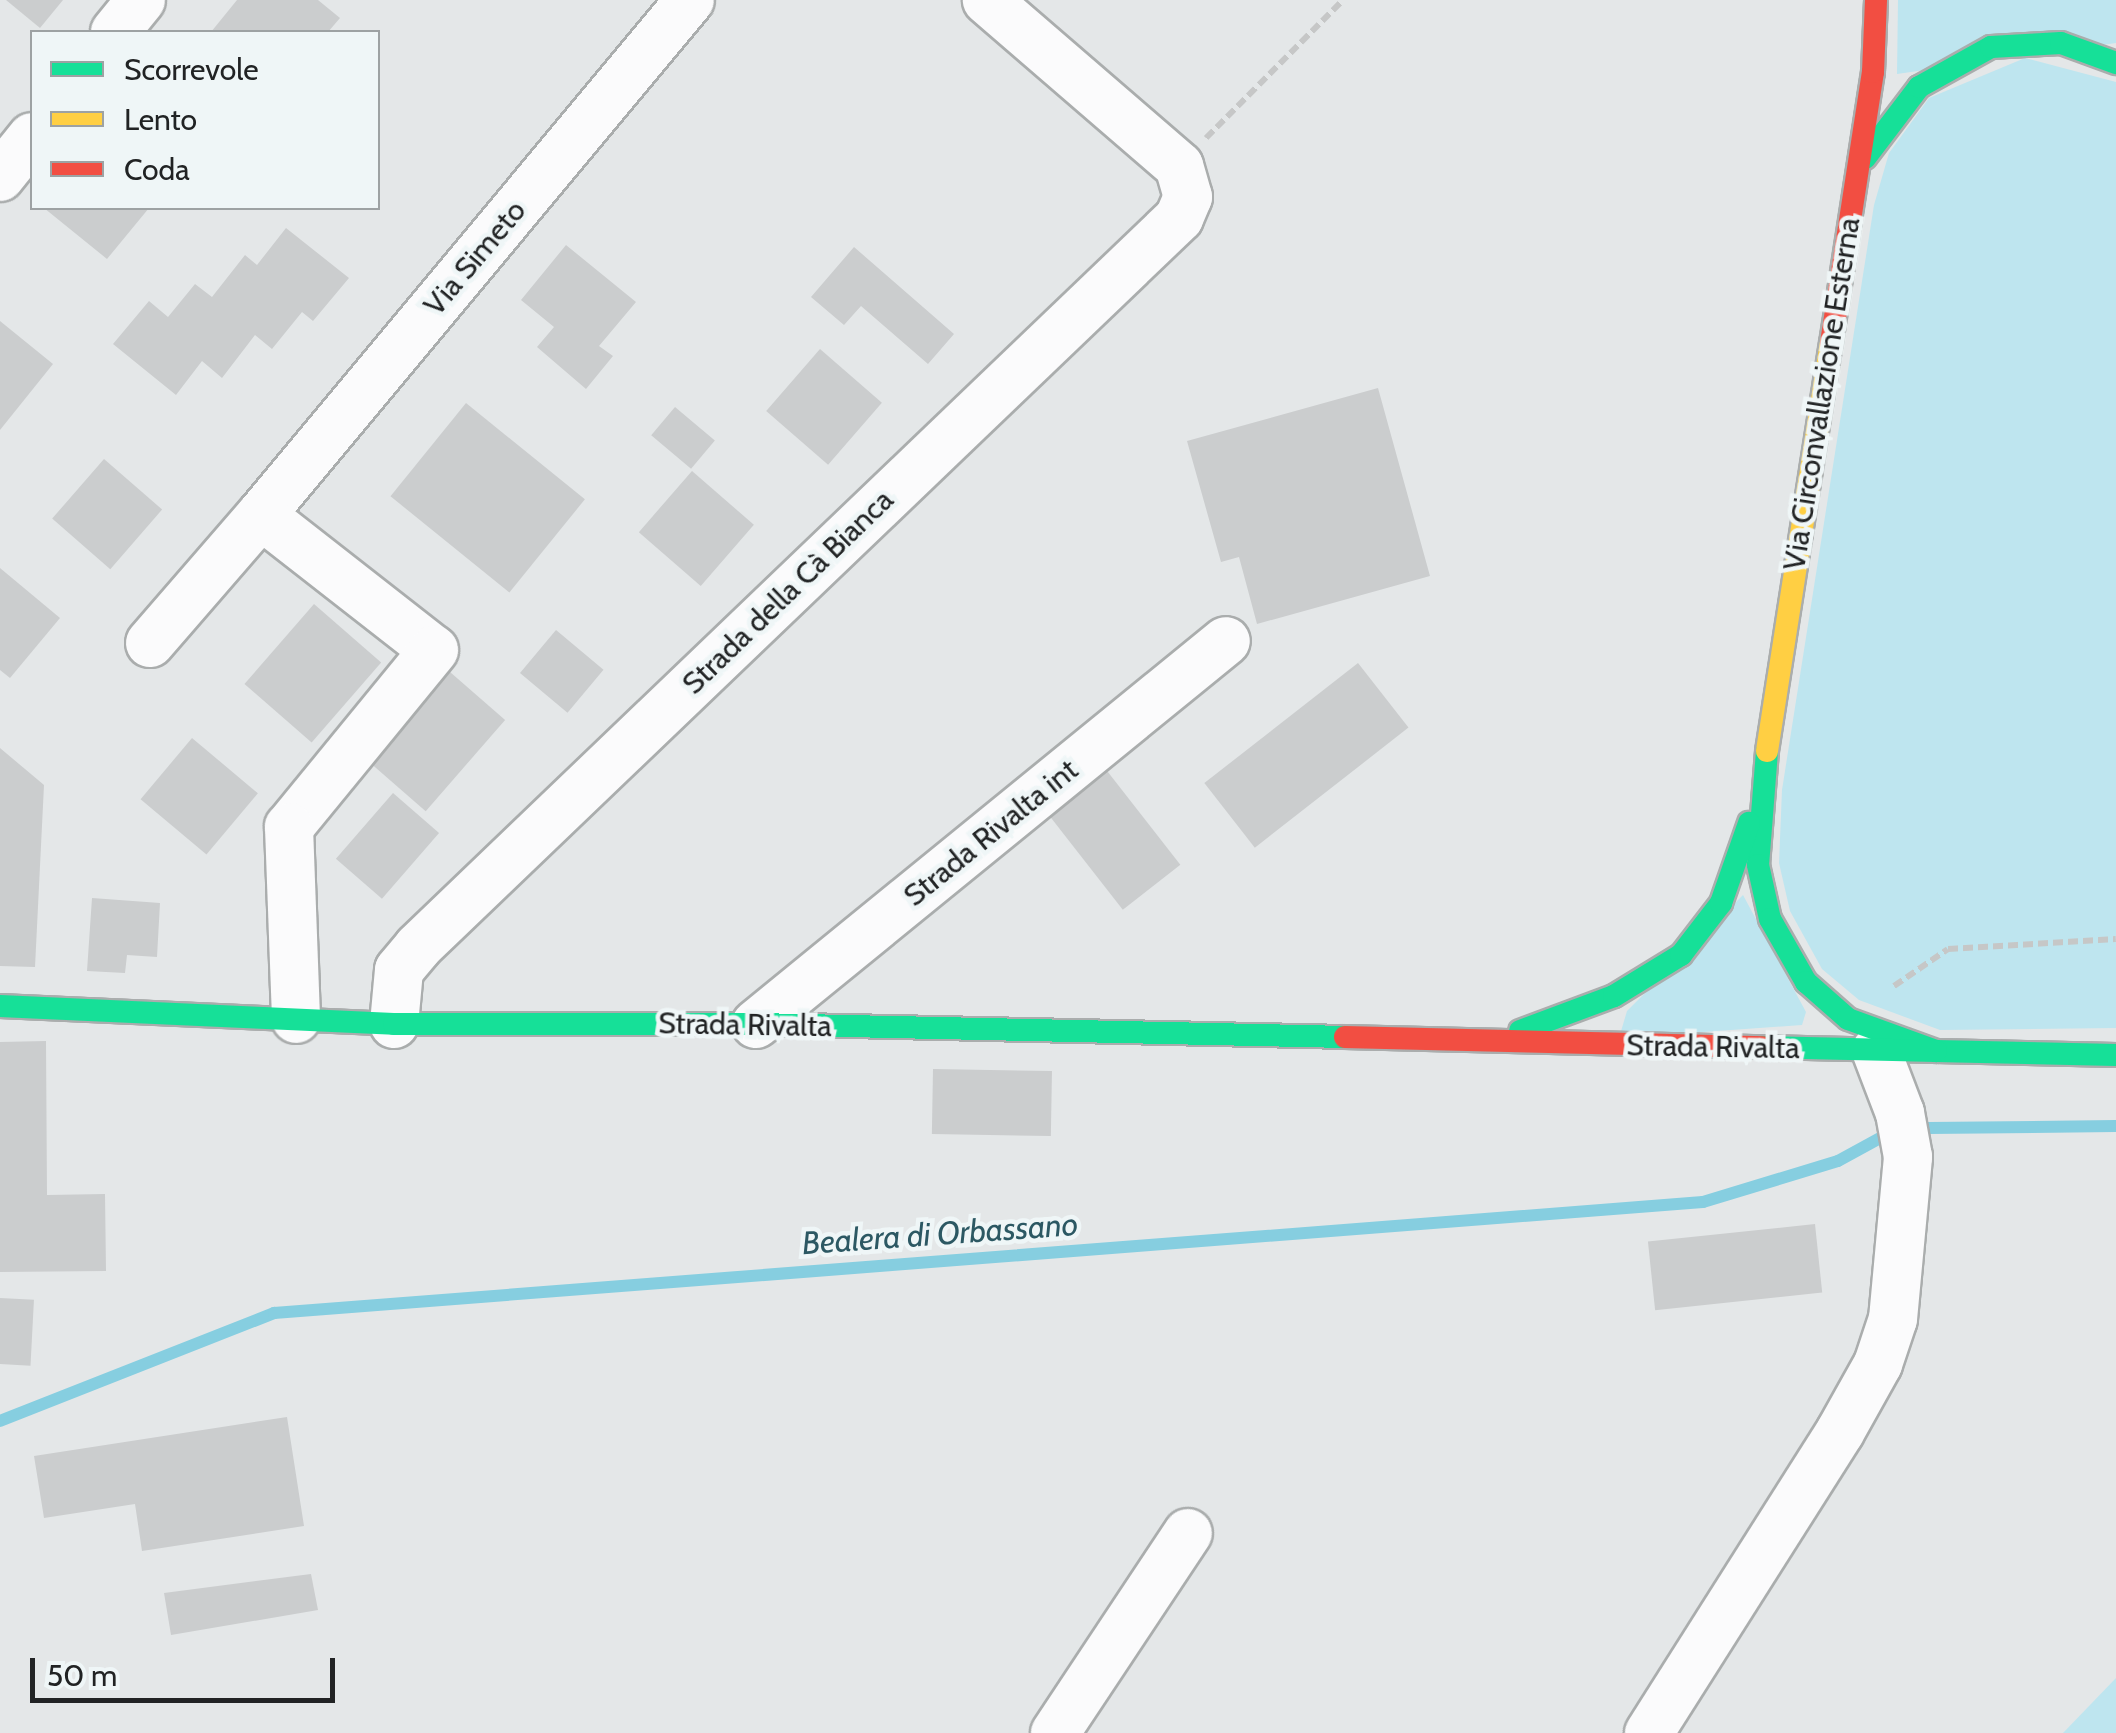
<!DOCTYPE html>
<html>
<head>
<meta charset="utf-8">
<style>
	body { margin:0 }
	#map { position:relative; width:2116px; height:1733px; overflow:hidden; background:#e4e7e8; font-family:Cabin,sans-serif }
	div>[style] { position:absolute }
	.green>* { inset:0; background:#bee5ef }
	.stream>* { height:12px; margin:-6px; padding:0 6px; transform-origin:6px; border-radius:6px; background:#86cee0 }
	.building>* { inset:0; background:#cbcdce; transform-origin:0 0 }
	.path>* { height:6px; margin-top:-3px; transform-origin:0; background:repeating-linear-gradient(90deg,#c6c7c7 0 10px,transparent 0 15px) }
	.roads { filter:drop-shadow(2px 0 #aaadad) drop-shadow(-2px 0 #aaadad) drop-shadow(0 2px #aaadad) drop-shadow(0 -2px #aaadad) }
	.street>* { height:48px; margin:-24px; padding:0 24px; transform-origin:24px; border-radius:24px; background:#fbfbfc }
	.fast>* { height:22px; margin:-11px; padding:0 11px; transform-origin:11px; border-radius:11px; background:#16e098 }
	.slow>* { height:22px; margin:-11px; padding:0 11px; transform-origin:11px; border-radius:11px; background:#ffcf43 }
	.jam>* { height:22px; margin:-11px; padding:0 11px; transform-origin:11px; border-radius:11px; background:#f24e42 }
	span { translate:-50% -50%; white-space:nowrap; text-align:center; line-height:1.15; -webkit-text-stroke:9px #eff6f7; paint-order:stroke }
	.street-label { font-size:30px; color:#212324 }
	.water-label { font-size:32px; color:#2c5863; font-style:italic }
	.legend { position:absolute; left:30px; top:30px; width:350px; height:180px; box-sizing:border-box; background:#eff6f7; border:2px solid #9da2a3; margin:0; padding:12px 18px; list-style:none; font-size:30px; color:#212324 }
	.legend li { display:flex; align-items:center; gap:20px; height:50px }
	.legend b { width:50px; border:2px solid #9da2a3 }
	.scale { position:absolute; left:30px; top:1658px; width:305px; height:45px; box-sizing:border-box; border:5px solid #212324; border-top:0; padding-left:12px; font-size:30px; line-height:35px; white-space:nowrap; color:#212324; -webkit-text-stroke:8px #eff6f7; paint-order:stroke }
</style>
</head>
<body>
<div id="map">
	<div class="green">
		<div style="clip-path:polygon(1898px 0,2116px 0,2116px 43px,1897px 74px)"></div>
		<div style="clip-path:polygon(2025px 58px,2116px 82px,2116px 1028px,1940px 1030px,1859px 1000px,1822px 969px,1790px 911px,1779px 863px,1782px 790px,1874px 205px,1889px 153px,1929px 98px)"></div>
		<div style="clip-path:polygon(1743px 895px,1806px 1012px,1802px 1025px,1619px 1038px,1627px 1011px)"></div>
		<div style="clip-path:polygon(2116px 1678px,2116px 1733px,2063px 1733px)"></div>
	</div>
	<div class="stream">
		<div style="left:1928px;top:1128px;width:188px;rotate:-0.6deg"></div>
		<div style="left:0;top:1421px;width:295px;rotate:-21.5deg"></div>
		<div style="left:274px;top:1313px;width:1433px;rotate:-4.44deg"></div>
		<div style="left:1703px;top:1202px;width:141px;rotate:-16.9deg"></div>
		<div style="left:1838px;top:1161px;width:60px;rotate:-28.7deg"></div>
	</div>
	<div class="building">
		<div style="clip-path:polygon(6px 0,63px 0,40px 28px)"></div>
		<div style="clip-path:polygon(237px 0,318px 0,340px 18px,328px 32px,211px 32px)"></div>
		<div style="clip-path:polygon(44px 208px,149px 208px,107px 259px)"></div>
		<div style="clip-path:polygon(286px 228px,349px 278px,313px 321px,302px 312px,272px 349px,255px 335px,222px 378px,202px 361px,176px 395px,113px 344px,149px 301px,168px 317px,195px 284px,212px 297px,245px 255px,257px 265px)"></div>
		<div style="clip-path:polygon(566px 245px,636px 302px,599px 346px,613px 356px,586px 389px,537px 347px,554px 327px,521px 300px)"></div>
		<div style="clip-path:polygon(854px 247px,954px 334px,928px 364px,861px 306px,844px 325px,811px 297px)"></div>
		<div style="clip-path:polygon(0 321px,53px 364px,0 430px)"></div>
		<div style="left:820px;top:349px;width:82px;height:82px;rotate:41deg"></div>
		<div style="clip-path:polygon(1378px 388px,1430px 576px,1257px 624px,1239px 557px,1221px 562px,1187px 441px)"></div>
		<div style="left:466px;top:403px;width:153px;height:120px;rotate:39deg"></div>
		<div style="left:675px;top:407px;width:52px;height:37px;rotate:40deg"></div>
		<div style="left:104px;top:459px;width:77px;height:79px;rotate:41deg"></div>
		<div style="left:692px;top:471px;width:82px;height:81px;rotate:41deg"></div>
		<div style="clip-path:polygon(0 568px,60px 618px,10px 678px,0 670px)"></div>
		<div style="left:314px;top:604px;width:89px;height:106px;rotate:41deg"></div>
		<div style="left:556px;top:630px;width:62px;height:56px;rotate:40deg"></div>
		<div style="left:1358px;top:663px;width:82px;height:195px;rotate:52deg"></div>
		<div style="left:450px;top:672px;width:73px;height:121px;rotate:41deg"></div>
		<div style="left:192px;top:738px;width:86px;height:80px;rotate:40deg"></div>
		<div style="clip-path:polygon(0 748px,44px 785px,35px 967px,0 966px)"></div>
		<div style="left:1104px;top:767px;width:124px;height:73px;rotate:52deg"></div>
		<div style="left:393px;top:793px;width:61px;height:87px;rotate:41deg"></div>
		<div style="clip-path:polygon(92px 898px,160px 903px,157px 957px,127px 955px,125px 973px,87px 971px)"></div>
		<div style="clip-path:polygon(46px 1041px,47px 1195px,105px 1194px,106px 1271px,0 1272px,0 1042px)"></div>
		<div style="left:933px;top:1069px;width:119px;height:65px;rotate:1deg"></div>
		<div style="left:1815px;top:1224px;width:69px;height:168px;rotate:84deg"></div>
		<div style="left:0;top:1298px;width:34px;height:66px;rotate:3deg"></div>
		<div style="clip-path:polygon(287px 1417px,304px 1526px,142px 1551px,135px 1504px,44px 1518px,34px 1456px)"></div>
		<div style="clip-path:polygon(311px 1574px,318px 1610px,171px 1635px,164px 1593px)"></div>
	</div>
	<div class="path">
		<div style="left:1206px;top:138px;width:194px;rotate:-45.2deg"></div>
		<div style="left:1894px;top:986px;width:65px;rotate:-34.4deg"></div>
		<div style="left:1948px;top:949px;width:168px;rotate:-3.4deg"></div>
	</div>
	<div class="roads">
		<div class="street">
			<div style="left:115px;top:32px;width:41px;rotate:-50.9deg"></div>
			<div style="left:0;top:177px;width:51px;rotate:-51.3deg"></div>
			<div style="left:261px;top:515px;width:670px;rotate:-50.21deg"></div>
			<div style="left:150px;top:643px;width:169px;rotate:-49.1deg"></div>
			<div style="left:261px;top:515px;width:219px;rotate:38deg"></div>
			<div style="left:434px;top:650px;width:229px;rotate:129.3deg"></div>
			<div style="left:289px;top:827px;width:192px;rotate:87.9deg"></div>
			<div style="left:394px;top:1024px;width:54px;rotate:-84.7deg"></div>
			<div style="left:399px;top:970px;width:30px;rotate:-50deg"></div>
			<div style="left:418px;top:947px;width:1054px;rotate:-43.77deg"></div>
			<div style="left:1179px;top:218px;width:23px;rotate:-67deg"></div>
			<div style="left:1188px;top:197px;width:32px;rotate:-106deg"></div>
			<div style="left:1179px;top:166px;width:254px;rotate:-139.2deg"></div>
			<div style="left:756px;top:1024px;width:606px;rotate:-39.18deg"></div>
			<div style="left:1055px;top:1733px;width:240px;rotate:-56.4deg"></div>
			<div style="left:1649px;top:1733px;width:356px;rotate:-57.6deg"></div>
			<div style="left:1840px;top:1432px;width:78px;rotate:-60.8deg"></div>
			<div style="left:1878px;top:1364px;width:47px;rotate:-71.6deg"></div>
			<div style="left:1893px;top:1319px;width:163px;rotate:-84.7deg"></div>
			<div style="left:1908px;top:1157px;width:45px;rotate:-100.3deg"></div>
			<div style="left:1900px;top:1113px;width:67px;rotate:-110.9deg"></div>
		</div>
		<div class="fast">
			<div style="left:1865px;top:158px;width:89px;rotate:-52.7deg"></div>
			<div style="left:1919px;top:87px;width:82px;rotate:-29.1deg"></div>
			<div style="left:1991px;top:47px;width:70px;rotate:-3.3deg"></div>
			<div style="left:2061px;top:43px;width:59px;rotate:20deg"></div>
			<div style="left:1767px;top:751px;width:114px;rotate:94.5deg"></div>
			<div style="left:1758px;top:865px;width:55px;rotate:77.5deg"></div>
			<div style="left:1770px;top:919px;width:73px;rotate:60.3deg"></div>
			<div style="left:1806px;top:982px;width:56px;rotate:41.4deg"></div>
			<div style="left:1848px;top:1019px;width:94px;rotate:20deg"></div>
			<div style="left:1936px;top:1051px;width:180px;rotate:1.3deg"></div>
			<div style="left:0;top:1006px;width:394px;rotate:2.6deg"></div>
			<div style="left:394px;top:1024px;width:362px"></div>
			<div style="left:756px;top:1024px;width:589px;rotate:1.26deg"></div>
			<div style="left:1520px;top:1031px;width:100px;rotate:-20.4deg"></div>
			<div style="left:1614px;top:996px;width:79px;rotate:-31.5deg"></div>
			<div style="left:1681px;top:955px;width:66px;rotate:-52.4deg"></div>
			<div style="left:1721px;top:903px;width:85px;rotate:-70.7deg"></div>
			<div style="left:1763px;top:1047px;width:173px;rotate:1.3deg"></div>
		</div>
		<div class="slow">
			<div style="left:1767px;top:751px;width:413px;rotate:-81.1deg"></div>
		</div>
		<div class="jam">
			<div style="left:1831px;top:343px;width:274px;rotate:-81.2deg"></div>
			<div style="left:1873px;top:72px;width:72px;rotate:-87.6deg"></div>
			<div style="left:1345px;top:1037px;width:418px;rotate:1.4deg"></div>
		</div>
	</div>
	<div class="street-label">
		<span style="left:475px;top:258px;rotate:-50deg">Via Simeto</span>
		<span style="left:1822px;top:394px;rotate:-81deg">Via Circonvallazione Esterna</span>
		<span style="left:788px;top:592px;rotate:-44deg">Strada della Cà Bianca</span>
		<span style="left:991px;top:833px;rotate:-39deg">Strada Rivalta int</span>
		<span style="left:745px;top:1025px;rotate:1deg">Strada Rivalta</span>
		<span style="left:1713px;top:1047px;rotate:1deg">Strada Rivalta</span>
	</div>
	<div class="water-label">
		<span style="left:940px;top:1234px;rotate:-4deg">Bealera di Orbassano</span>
	</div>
	<ul class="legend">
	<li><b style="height:12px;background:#16e098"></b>Scorrevole</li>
	<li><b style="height:12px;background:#ffcf43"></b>Lento</li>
	<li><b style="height:12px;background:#f24e42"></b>Coda</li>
	</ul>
	<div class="scale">50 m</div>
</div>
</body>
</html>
